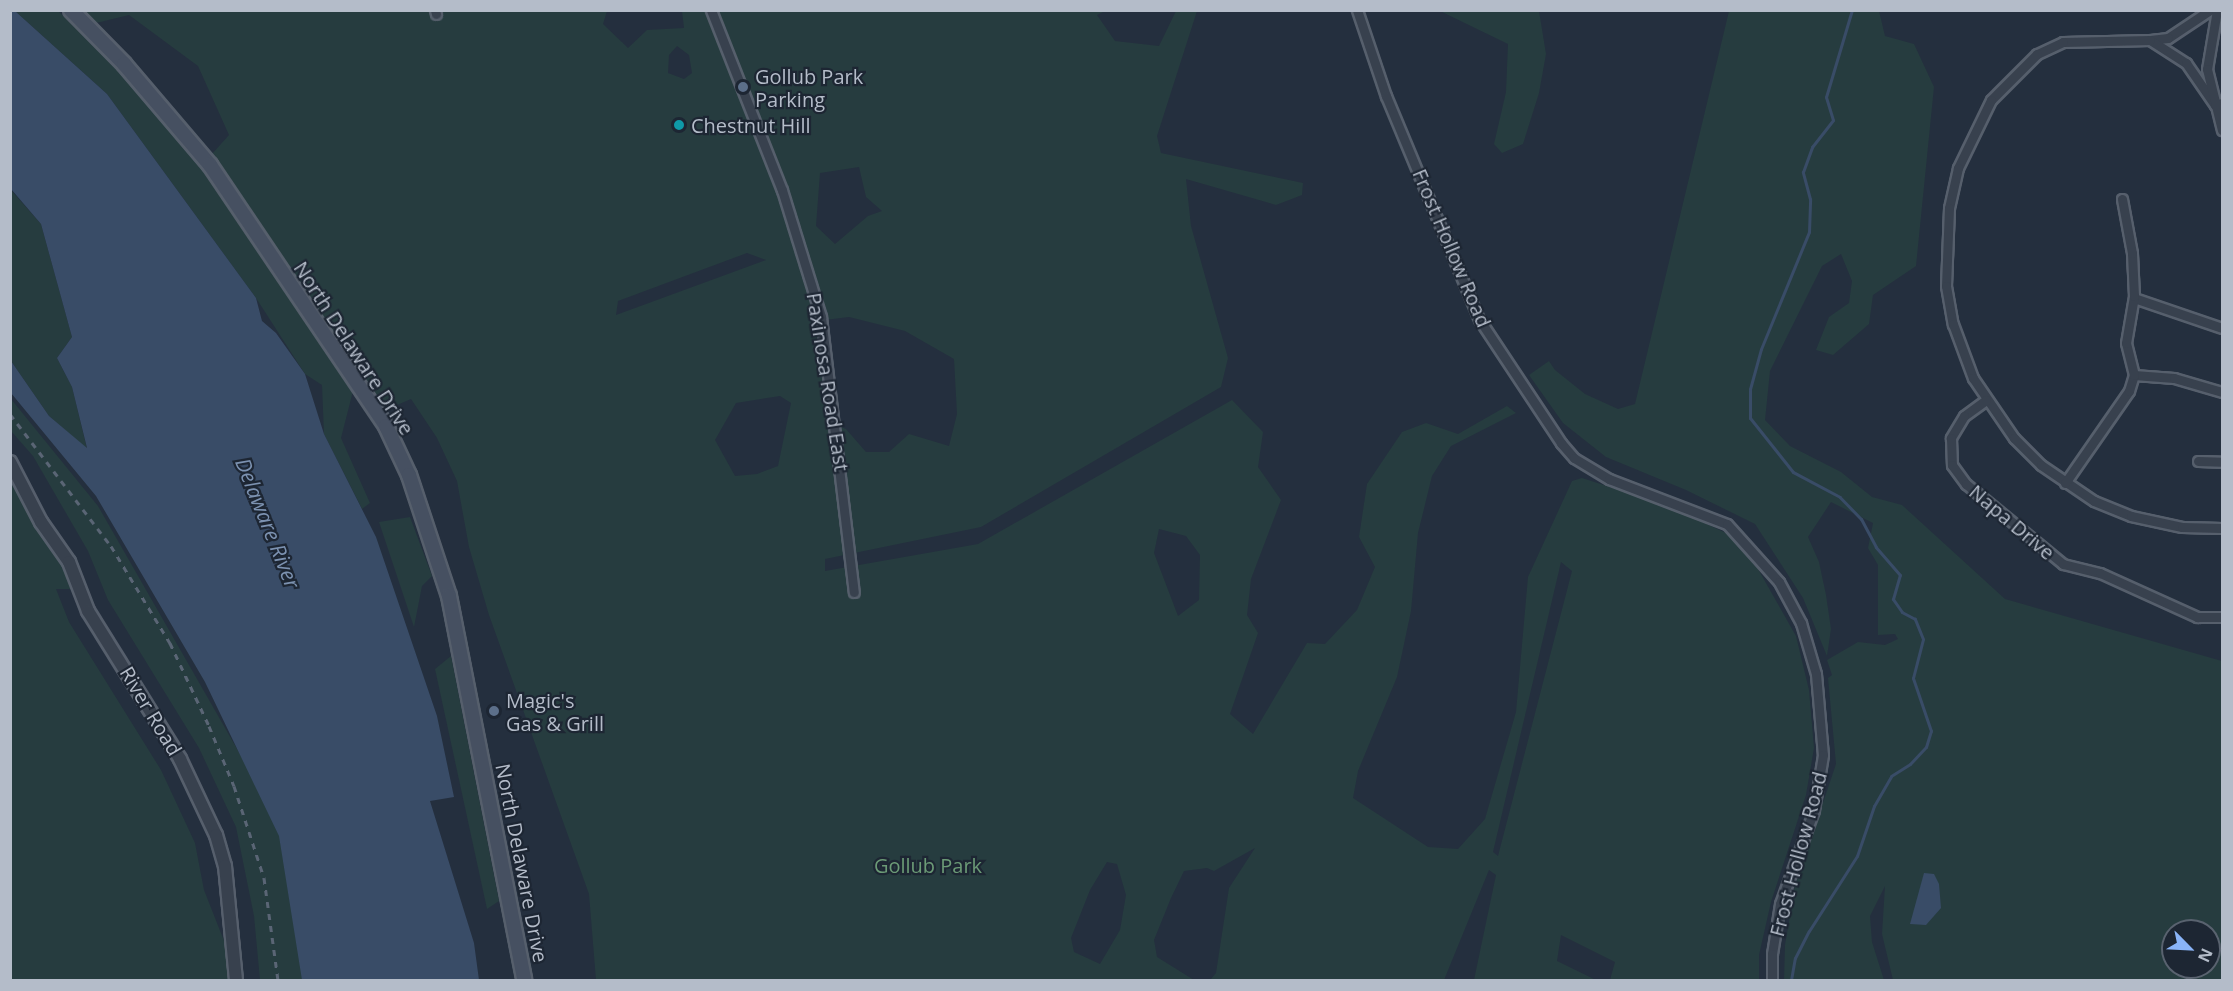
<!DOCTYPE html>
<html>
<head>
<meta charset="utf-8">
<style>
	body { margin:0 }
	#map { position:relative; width:2233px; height:991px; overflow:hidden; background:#242f3e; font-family:"Open Sans",sans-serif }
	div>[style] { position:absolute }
	.green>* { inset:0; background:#263c3f }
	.water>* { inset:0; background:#394c67 }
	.stream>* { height:3px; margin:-1.5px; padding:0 1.5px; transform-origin:1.5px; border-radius:1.5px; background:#394c67 }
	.roads { filter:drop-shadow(2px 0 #565f6c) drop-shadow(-2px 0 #565f6c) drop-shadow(0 2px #565f6c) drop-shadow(0 -2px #565f6c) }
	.minor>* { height:9px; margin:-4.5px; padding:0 4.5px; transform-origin:4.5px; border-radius:4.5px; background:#38414e }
	.tertiary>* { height:12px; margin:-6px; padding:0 6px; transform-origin:6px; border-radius:6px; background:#38414e }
	.secondary>* { height:14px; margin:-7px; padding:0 7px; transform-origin:7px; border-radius:7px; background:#465061 }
	.rail>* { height:3px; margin-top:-1.5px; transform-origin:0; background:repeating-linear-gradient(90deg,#5a6575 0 6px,transparent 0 12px) }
	.dots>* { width:16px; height:16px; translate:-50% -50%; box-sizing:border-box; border:3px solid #1d2633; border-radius:50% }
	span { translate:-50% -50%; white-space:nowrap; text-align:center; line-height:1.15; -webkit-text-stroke:4.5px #1d2633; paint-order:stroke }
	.poi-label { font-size:20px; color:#b4bcc9 }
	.left { translate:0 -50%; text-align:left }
	.street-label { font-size:20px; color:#b4bcc9 }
	.park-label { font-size:20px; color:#6b9a76 }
	.water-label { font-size:21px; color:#7c92b1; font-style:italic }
	.frame { position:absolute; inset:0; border:12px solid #b4bcc9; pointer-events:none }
	.north { position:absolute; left:2161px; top:919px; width:60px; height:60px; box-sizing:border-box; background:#1d2633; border:2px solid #59626f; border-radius:50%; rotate:114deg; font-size:16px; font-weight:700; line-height:24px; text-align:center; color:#b4bcc9 }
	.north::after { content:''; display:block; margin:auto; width:21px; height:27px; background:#8ab4f8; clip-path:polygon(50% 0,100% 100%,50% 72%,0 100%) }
</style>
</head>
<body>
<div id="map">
	<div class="green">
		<div style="clip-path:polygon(15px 11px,58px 11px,112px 63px,204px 170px,353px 391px,341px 438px,370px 503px,362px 509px,324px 434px,322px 385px,305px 374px,256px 298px,107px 94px)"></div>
		<div style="clip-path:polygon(evenodd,83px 11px,607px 11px,603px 24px,628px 48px,647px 30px,684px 28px,682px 11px,1105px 11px,1097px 15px,1115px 41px,1159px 46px,1176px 11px,1197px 11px,1157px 136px,1161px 153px,1303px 183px,1302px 195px,1276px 205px,1186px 179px,1191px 226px,1228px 358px,1221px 387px,981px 527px,825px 559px,825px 571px,978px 544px,1232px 400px,1263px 432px,1258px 467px,1281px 500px,1251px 579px,1247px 615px,1258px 633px,1230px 714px,1253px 734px,1307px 643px,1325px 644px,1357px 610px,1375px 567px,1359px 537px,1367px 484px,1402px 432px,1426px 423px,1458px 434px,1507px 406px,1516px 413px,1451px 446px,1432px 476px,1418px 533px,1411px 611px,1397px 677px,1358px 771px,1353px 798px,1428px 847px,1458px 849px,1485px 819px,1516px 712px,1528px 577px,1572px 481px,1582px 478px,1666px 505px,1726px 533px,1758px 569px,1796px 636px,1809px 690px,1814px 748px,1806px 795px,1771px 902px,1759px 955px,1759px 980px,1610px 980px,1615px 962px,1561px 935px,1557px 961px,1596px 980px,1474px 980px,1496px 875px,1489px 870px,1444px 980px,1210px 980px,1216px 973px,1229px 888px,1255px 848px,1214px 871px,1207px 868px,1184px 871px,1171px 898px,1154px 940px,1157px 957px,1194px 980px,596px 980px,589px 894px,489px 615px,469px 547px,457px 481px,437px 438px,411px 399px,383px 411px,353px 359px,318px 315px,212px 154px,229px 135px,198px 66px,129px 15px,96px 23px,83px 11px,677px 46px,689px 55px,692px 73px,684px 79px,668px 73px,669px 55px,677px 46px,83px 11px,859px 167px,866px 197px,882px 211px,868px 216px,835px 244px,816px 226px,820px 173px,859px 167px,83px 11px,747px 253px,766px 260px,616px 315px,618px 301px,747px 253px,83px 11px,849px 317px,905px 331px,954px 359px,957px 414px,949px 446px,909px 434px,889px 452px,866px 452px,846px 429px,832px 423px,817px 321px,849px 317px,83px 11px,780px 396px,791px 403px,778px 466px,757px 474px,735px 476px,715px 440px,736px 403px,780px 396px,83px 11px,1159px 529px,1186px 536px,1200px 555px,1199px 600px,1178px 616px,1154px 553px,1159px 529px,83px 11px,1561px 562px,1572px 571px,1498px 856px,1493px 852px,1561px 562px,83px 11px,1107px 862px,1117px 864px,1126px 895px,1120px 930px,1100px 964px,1074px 952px,1071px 938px,1090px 890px,1107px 862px)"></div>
		<div style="clip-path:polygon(1440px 11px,1539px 11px,1546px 54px,1539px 93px,1523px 144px,1502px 153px,1494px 144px,1506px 92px,1508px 44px)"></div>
		<div style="clip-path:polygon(evenodd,1729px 11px,1879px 11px,1885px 36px,1914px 44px,1934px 87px,1916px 266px,1873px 295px,1869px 324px,1833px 355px,1816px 350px,1829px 317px,1849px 303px,1852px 281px,1841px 254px,1822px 266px,1770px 371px,1765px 420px,1790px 446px,1841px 472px,1872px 497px,1902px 505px,2005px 599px,2222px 661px,2222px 980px,1893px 980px,1882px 934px,1885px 886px,1870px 916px,1872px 942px,1884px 980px,1784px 980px,1785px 945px,1795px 886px,1836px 764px,1828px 678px,1832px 675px,1827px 660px,1858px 642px,1885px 645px,1898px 639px,1895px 634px,1878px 635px,1878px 565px,1868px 548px,1873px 523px,1831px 502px,1808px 537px,1819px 562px,1826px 595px,1831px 629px,1827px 656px,1803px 598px,1755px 524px,1686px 490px,1606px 457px,1563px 423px,1529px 375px,1549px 361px,1555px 370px,1585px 394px,1618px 409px,1635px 404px,1729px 11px,2173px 931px,2209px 931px,2209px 967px,2173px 967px,2173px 931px)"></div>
		<div style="clip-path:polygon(10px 189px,41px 224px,72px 337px,57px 358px,72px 387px,87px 449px,49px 416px,11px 361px)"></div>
		<div style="clip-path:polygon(11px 399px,98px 506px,268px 803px,300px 888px,316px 980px,260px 980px,254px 916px,236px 827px,199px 748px,108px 600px,88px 551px,33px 456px,11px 431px)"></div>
		<div style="clip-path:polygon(10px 475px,35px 527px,65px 571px,71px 589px,56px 589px,69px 622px,161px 770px,195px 843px,204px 890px,228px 951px,230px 980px,11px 980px)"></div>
		<div style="clip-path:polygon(410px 517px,432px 576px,422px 586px,414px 627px,379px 522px)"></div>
		<div style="clip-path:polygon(451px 656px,499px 901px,487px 909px,435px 669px)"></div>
	</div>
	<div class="water">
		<div style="clip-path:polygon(15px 11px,107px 94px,256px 298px,262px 321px,276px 333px,305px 374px,324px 434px,376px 537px,437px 716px,454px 797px,430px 801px,474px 943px,479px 980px,302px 980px,279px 836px,205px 682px,96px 496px,11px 393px,11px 361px,49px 416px,87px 448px,72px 387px,57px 358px,72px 337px,41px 224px,11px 189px,10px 11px)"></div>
		<div style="clip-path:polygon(1924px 873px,1934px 874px,1939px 884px,1941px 908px,1926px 925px,1910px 924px)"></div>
	</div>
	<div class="stream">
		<div style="left:1791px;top:980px;width:22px;rotate:-80deg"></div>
		<div style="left:1795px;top:958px;width:30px;rotate:-63deg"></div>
		<div style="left:1809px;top:931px;width:89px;rotate:-57.4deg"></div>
		<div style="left:1857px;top:856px;width:53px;rotate:-71.2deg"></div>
		<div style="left:1874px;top:806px;width:34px;rotate:-60deg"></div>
		<div style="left:1891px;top:776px;width:22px;rotate:-32deg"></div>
		<div style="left:1910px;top:764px;width:23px;rotate:-47deg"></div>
		<div style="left:1926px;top:747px;width:17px;rotate:-73deg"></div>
		<div style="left:1931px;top:731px;width:56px;rotate:-108.8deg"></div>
		<div style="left:1913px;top:678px;width:40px;rotate:-75.6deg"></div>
		<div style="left:1923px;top:639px;width:22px;rotate:-112deg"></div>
		<div style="left:1915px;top:619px;width:15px;rotate:-152deg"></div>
		<div style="left:1902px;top:612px;width:16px;rotate:-125deg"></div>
		<div style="left:1893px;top:599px;width:25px;rotate:-74deg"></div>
		<div style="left:1900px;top:575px;width:37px;rotate:-131deg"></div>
		<div style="left:1876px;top:547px;width:32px;rotate:-118deg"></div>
		<div style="left:1861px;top:519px;width:30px;rotate:-134deg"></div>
		<div style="left:1840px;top:497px;width:53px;rotate:-152deg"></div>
		<div style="left:1793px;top:472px;width:69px;rotate:-128.5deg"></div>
		<div style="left:1750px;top:418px;width:29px;rotate:-90deg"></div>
		<div style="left:1750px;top:389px;width:41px;rotate:-74.6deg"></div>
		<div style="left:1761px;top:349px;width:126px;rotate:-67.7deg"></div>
		<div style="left:1809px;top:232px;width:33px;rotate:-88deg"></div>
		<div style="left:1810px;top:199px;width:28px;rotate:-105deg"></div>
		<div style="left:1803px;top:172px;width:27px;rotate:-70deg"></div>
		<div style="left:1812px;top:147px;width:34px;rotate:-52deg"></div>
		<div style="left:1833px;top:120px;width:24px;rotate:-107deg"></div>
		<div style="left:1826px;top:97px;width:91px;rotate:-73.4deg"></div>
	</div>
	<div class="roads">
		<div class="minor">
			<div style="left:435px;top:10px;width:4px;rotate:76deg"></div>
			<div style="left:711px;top:10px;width:193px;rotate:68.5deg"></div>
			<div style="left:782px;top:190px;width:133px;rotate:72.9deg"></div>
			<div style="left:821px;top:317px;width:277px;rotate:83.2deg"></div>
			<div style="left:1357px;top:10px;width:91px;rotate:71.4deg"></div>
			<div style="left:1386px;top:96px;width:242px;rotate:67.4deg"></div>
			<div style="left:1479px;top:319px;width:149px;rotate:56.5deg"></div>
			<div style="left:1561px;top:443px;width:20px;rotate:49deg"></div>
			<div style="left:1574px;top:458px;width:41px;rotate:31deg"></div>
			<div style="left:1609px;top:479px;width:126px;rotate:20.9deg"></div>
			<div style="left:1727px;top:524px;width:78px;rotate:48.1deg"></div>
			<div style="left:1779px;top:582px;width:47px;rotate:61.8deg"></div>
			<div style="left:1801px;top:623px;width:53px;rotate:73.6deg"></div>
			<div style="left:1816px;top:674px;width:81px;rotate:85.1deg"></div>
			<div style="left:1823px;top:755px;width:56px;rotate:99.3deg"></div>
			<div style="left:1814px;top:810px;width:100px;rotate:109.9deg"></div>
			<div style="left:1780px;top:904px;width:51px;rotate:99.1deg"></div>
			<div style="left:1772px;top:954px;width:26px;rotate:90deg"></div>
			<div style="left:2210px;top:10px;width:50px;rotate:146.3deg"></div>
			<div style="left:2168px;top:38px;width:18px;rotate:174deg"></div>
			<div style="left:2150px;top:40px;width:43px;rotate:32.6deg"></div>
			<div style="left:2186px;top:63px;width:51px;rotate:55.4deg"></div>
			<div style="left:2215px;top:105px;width:7px;rotate:-16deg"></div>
			<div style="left:2217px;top:10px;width:60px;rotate:99.6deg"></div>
			<div style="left:2207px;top:69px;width:63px;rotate:76.2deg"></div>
			<div style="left:2150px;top:40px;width:87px;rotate:178.7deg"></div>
			<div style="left:2063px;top:42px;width:29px;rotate:155deg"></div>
			<div style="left:2037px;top:54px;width:65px;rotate:135deg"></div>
			<div style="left:1991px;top:100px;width:76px;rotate:115.9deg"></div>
			<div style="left:1958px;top:168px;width:41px;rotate:102.7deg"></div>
			<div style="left:1949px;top:208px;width:78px;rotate:92.2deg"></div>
			<div style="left:1946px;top:286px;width:39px;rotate:80deg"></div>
			<div style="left:1953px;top:324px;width:58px;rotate:69.7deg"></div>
			<div style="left:1973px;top:378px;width:73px;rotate:55.7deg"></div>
			<div style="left:2014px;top:438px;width:38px;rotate:45deg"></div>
			<div style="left:2041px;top:465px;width:64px;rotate:34.2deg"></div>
			<div style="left:2094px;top:501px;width:40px;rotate:22deg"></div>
			<div style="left:2131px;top:516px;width:52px;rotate:12.2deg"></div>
			<div style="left:2182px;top:527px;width:40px;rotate:1.4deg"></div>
			<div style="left:2134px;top:298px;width:93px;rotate:18.8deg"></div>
			<div style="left:2134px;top:375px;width:40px;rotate:4.3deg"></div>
			<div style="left:2174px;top:378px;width:50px;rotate:16.3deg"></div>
			<div style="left:1986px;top:400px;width:27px;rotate:144deg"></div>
			<div style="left:1964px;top:416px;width:26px;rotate:121deg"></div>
			<div style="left:1951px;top:438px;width:27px;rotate:88deg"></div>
			<div style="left:1952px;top:465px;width:24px;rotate:54deg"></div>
			<div style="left:1966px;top:484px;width:126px;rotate:39.5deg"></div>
			<div style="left:2063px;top:564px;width:38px;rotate:14deg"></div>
			<div style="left:2100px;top:573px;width:107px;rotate:24.4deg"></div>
			<div style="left:2197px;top:617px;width:25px"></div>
			<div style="left:2198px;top:461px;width:24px;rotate:2deg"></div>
			<div style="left:2065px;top:483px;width:112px;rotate:-55.2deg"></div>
			<div style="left:2129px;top:391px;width:17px;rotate:-73deg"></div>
			<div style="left:2134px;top:375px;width:33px;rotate:-104deg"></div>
			<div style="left:2126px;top:343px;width:48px;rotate:-80.3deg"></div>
			<div style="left:2134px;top:296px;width:43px;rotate:-92.7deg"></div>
			<div style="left:2132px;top:253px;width:55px;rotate:-100.5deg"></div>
		</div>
		<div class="tertiary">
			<div style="left:10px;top:462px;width:68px;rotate:62.7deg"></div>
			<div style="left:41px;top:522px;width:49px;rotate:55deg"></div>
			<div style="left:69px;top:562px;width:53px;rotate:68.8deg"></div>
			<div style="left:88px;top:611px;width:174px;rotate:58.1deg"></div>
			<div style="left:180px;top:759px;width:84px;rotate:64.7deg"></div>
			<div style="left:216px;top:835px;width:32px;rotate:74deg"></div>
			<div style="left:225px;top:866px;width:115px;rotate:84.5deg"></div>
		</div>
		<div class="secondary">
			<div style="left:71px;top:10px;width:76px;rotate:45.5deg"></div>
			<div style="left:124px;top:64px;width:133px;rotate:49.6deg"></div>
			<div style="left:210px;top:165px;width:315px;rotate:56deg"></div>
			<div style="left:386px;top:426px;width:54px;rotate:64.9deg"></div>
			<div style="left:409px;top:475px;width:127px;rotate:71.7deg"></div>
			<div style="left:449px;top:596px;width:391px;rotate:78.9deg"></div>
		</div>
	</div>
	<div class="rail">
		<div style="left:10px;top:414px;width:166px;rotate:52.6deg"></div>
		<div style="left:111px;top:546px;width:114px;rotate:58.7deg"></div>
		<div style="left:170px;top:643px;width:92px;rotate:64.8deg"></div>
		<div style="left:209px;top:726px;width:65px;rotate:67.4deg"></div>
		<div style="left:234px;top:786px;width:97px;rotate:71.9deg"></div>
		<div style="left:264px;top:878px;width:103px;rotate:82.2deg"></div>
	</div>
	<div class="dots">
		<div style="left:743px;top:87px;background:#5c6f8a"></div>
		<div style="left:679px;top:125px;background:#0f9aa8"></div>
		<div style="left:494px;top:711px;background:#5c6f8a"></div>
	</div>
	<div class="poi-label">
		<span class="left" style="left:755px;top:88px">Gollub Park<br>Parking</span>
		<span class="left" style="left:691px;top:125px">Chestnut Hill</span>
		<span class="left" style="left:506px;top:712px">Magic's<br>Gas &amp; Grill</span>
	</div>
	<div class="street-label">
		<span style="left:1452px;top:248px;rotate:67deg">Frost Hollow Road</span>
		<span style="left:354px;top:348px;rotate:57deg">North Delaware Drive</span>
		<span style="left:828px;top:382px;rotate:81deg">Paxinosa Road East</span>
		<span style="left:2012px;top:522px;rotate:40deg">Napa Drive</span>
		<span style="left:151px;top:711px;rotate:59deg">River Road</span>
		<span style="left:1798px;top:854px;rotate:-75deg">Frost Hollow Road</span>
		<span style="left:522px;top:863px;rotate:79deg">North Delaware Drive</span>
	</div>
	<div class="park-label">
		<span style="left:928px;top:865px">Gollub Park</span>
	</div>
	<div class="water-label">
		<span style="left:268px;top:523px;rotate:68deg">Delaware River</span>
	</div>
	<div class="frame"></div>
	<div class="north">N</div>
</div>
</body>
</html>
